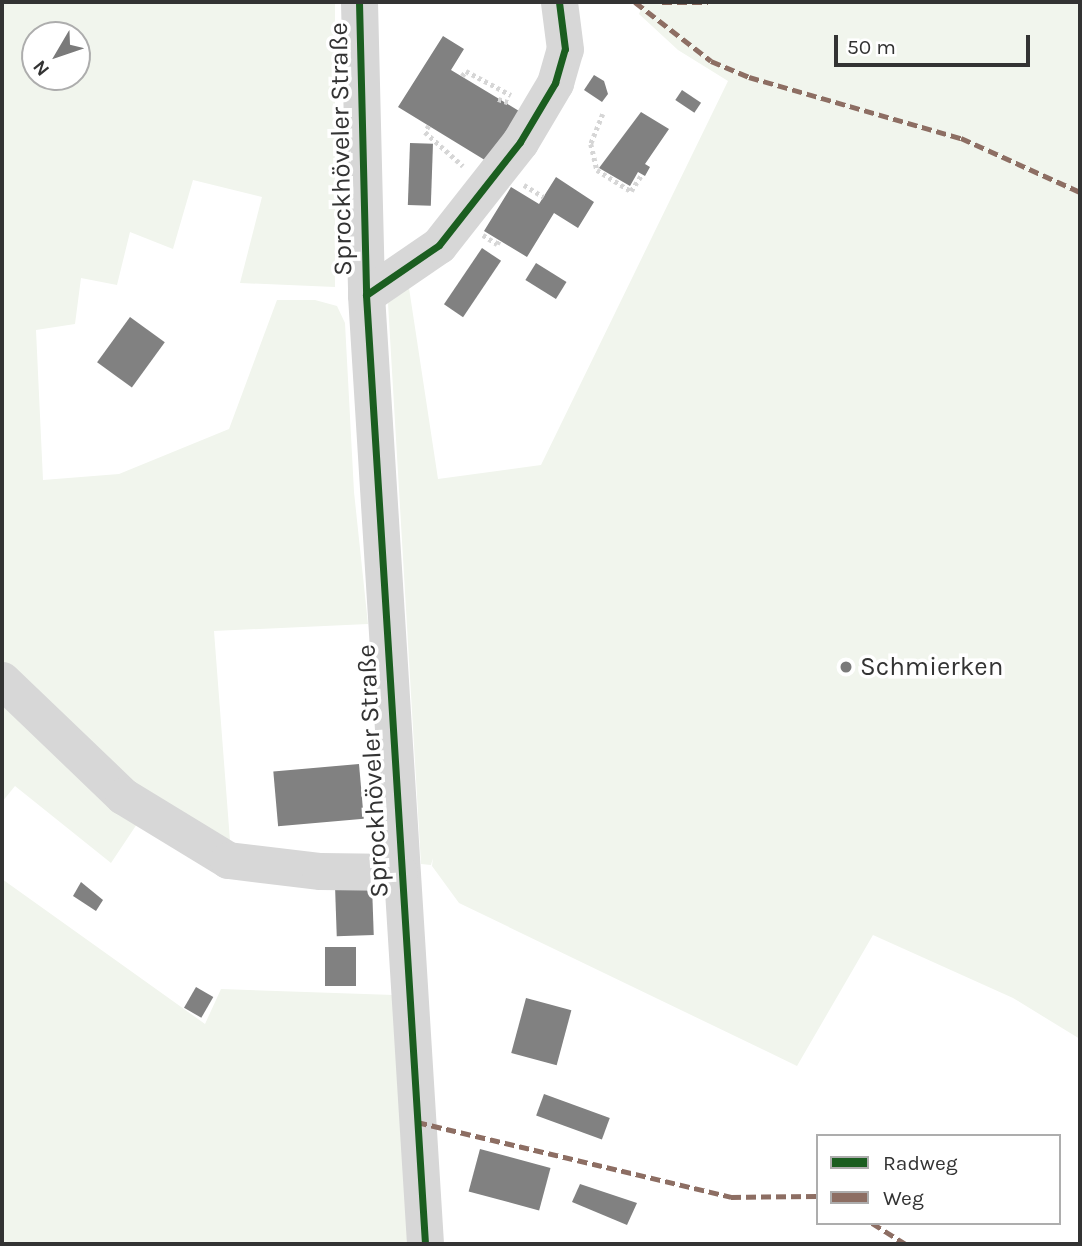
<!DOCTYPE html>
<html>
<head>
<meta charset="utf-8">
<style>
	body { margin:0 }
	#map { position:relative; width:1082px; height:1246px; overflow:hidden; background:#fff; font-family:Karla,sans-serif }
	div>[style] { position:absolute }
	.green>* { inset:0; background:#f1f5ed }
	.building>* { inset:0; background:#818181; transform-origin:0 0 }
	.path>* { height:4.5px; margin-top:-2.25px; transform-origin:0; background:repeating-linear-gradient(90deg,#d6d6d6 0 3.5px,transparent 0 7px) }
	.minor>* { height:37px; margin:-18.5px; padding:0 18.5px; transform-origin:18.5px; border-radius:18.5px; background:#d7d7d7 }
	.quiet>* { height:5px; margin-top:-2.5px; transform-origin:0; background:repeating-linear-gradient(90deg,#8d6e63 0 10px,transparent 0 15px) }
	.cycleway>* { height:7px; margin:-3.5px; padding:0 3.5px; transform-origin:3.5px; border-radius:3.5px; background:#1b5e20 }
	.dots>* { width:19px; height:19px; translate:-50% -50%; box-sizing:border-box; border:4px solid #fff; border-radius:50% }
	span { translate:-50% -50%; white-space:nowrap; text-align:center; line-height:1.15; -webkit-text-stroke:7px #fff; paint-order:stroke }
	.street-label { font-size:26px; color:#333 }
	.poi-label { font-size:26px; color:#333 }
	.left { translate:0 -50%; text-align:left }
	.frame { position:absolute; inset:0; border:4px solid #333; pointer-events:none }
	.legend { position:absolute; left:816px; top:1134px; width:245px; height:91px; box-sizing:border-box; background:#fff; border:2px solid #adadad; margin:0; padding:9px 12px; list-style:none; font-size:21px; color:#333 }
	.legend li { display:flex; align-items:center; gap:14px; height:35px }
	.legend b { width:35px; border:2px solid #adadad }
	.north { position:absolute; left:21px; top:21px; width:70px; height:70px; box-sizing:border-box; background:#fff; border:2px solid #adadad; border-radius:50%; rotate:231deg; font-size:19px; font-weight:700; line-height:28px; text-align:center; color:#333 }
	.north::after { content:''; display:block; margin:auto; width:24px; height:32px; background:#7a7a7a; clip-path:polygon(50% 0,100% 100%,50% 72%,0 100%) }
	.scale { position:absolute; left:834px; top:35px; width:196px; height:32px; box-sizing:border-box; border:4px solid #333; border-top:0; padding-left:9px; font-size:21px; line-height:24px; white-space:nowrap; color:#333; -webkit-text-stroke:5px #fff; paint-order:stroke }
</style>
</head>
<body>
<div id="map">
	<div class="green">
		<div style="clip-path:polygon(evenodd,2px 2px,335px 2px,335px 287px,240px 283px,262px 197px,193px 180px,173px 249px,130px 232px,117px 285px,81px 278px,75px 324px,36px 330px,43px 480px,119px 474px,229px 429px,277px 300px,315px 300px,337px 306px,345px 323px,354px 492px,368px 624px,214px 631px,231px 854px,135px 792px,2px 673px,2px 2px,35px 35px,77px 35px,77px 77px,35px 77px,35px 35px)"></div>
		<div style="clip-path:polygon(644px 2px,1080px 2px,1080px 1039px,1013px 998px,873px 935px,797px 1066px,459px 903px,432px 866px,433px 858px,431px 865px,421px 864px,388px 303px,409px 288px,438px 479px,541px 465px,728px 81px,678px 50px,639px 14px)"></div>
		<div style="clip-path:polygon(2px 693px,141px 818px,111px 863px,15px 786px,2px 802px)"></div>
		<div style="clip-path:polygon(2px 879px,205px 1024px,221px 989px,394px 995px,409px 1244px,2px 1244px)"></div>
	</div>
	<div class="building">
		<div style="clip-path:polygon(443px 36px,464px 49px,451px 70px,519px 111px,488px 162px,398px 107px)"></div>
		<div style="clip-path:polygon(594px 75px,604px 81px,608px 94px,602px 102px,584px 90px)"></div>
		<div style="left:682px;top:90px;width:23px;height:12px;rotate:34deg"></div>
		<div style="clip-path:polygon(641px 112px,669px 129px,645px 164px,650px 167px,645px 176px,638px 172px,630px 186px,599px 168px)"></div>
		<div style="left:410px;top:143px;width:23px;height:62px;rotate:2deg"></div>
		<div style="clip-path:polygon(556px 177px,594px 202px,578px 228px,554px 213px,527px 257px,484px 231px,511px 187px,539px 204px)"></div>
		<div style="left:482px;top:248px;width:23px;height:68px;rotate:34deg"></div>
		<div style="left:536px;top:263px;width:36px;height:20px;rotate:32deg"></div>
		<div style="left:130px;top:317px;width:43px;height:56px;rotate:36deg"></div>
		<div style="left:359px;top:764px;width:55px;height:86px;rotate:85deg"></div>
		<div style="clip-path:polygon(81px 882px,103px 900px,96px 911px,73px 896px)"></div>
		<div style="left:372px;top:885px;width:50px;height:37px;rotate:88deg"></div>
		<div style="left:325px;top:947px;width:31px;height:39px"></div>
		<div style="left:196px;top:987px;width:20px;height:24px;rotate:30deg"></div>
		<div style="left:526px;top:998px;width:47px;height:57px;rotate:15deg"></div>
		<div style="left:544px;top:1094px;width:70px;height:23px;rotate:20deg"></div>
		<div style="left:480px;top:1149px;width:73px;height:44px;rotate:15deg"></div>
		<div style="clip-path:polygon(580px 1184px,637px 1203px,627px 1225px,572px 1202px)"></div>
	</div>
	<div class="path">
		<div style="left:462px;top:76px;width:6px;rotate:-51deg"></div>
		<div style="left:466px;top:71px;width:51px;rotate:28.1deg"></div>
		<div style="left:498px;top:99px;width:13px;rotate:18deg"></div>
		<div style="left:603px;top:114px;width:32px;rotate:112deg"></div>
		<div style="left:591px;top:144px;width:27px;rotate:77deg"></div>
		<div style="left:597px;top:170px;width:40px;rotate:32deg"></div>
		<div style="left:631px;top:191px;width:20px;rotate:-57deg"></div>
		<div style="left:429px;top:126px;width:7px;rotate:124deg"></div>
		<div style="left:425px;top:132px;width:51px;rotate:41.8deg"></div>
		<div style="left:524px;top:185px;width:23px;rotate:31deg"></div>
		<div style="left:483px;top:235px;width:17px;rotate:33deg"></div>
		<div style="left:497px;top:244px;width:4px;rotate:-63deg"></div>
	</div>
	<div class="minor">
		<div style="left:359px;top:2px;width:293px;rotate:88.6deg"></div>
		<div style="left:366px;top:295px;width:951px;rotate:86.44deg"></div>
		<div style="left:366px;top:295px;width:88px;rotate:-34.4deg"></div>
		<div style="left:439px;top:245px;width:131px;rotate:-51.8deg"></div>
		<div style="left:520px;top:142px;width:69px;rotate:-59.3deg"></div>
		<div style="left:555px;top:83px;width:35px;rotate:-74deg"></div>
		<div style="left:565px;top:49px;width:47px;rotate:-97.3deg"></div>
		<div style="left:2px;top:680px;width:168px;rotate:43.8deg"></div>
		<div style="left:123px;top:796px;width:123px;rotate:31.4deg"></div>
		<div style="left:228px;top:860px;width:93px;rotate:6.8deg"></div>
		<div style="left:320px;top:871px;width:79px;rotate:0.7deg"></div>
	</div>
	<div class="quiet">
		<div style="left:635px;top:2px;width:96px;rotate:37.8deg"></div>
		<div style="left:711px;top:61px;width:41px;rotate:22.8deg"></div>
		<div style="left:749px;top:77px;width:221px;rotate:16.1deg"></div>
		<div style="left:961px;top:138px;width:131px;rotate:24.4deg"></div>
		<div style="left:662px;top:2px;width:46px"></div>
		<div style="left:417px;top:1122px;width:323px;rotate:13.4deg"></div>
		<div style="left:731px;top:1197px;width:87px;rotate:-0.7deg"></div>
		<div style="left:872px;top:1223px;width:39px;rotate:32deg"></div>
	</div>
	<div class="cycleway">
		<div style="left:359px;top:2px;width:293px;rotate:88.6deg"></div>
		<div style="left:366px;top:295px;width:951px;rotate:86.44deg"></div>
		<div style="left:366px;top:295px;width:88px;rotate:-34.4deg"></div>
		<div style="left:439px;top:245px;width:131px;rotate:-51.8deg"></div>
		<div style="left:520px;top:142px;width:69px;rotate:-59.3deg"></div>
		<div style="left:555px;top:83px;width:35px;rotate:-74deg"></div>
		<div style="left:565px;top:49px;width:47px;rotate:-97.3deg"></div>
	</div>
	<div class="dots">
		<div style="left:846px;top:667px;background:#7a7a7a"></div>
	</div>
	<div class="street-label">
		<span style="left:341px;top:149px;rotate:-91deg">Sprockhöveler Straße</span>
		<span style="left:373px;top:771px;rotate:-93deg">Sprockhöveler Straße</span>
	</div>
	<div class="poi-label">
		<span class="left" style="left:860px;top:667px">Schmierken</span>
	</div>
	<div class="frame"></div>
	<ul class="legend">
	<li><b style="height:9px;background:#1b5e20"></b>Radweg</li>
	<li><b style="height:9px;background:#8d6e63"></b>Weg</li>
	</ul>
	<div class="north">N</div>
	<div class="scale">50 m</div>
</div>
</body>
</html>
